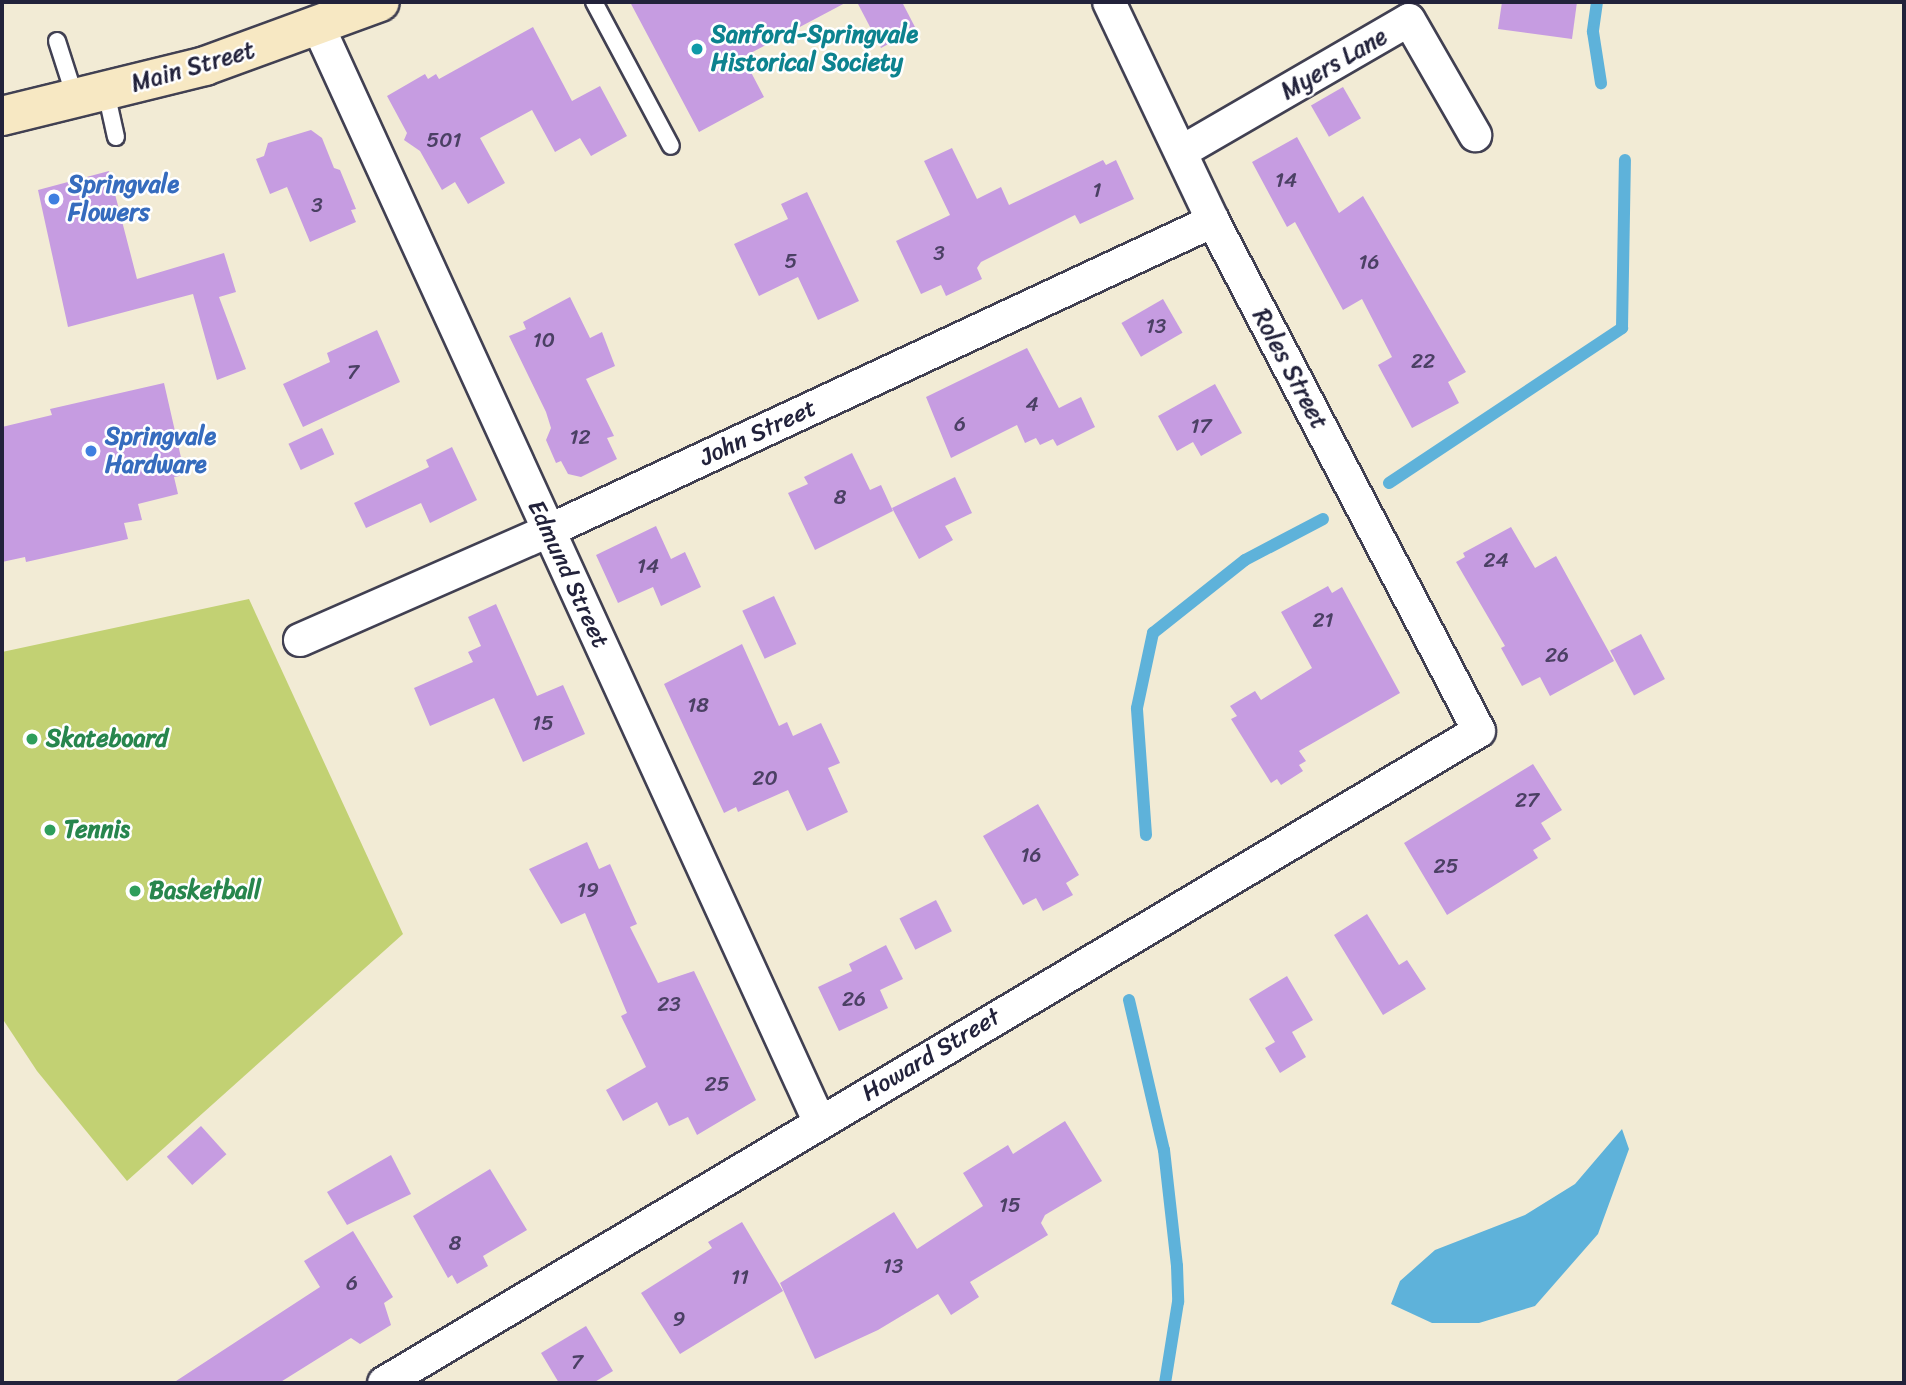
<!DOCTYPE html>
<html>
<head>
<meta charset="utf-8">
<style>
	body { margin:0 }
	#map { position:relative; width:1906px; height:1385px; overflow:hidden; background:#f2ebd5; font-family:Sriracha,sans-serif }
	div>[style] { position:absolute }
	.green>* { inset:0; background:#c2d173 }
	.water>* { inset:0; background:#5eb2da }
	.stream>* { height:12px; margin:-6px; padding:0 6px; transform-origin:6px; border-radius:6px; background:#5eb2da }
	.building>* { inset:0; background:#c69ce1; transform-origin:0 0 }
	.roads { filter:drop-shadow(2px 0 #414052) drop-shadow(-2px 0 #414052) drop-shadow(0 2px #414052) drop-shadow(0 -2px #414052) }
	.lane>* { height:16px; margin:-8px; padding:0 8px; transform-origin:8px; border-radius:8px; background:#fff }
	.street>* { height:32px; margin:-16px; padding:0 16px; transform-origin:16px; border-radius:16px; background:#fff }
	.secondary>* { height:38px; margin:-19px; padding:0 19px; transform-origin:19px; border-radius:19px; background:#f7e8c3 }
	.dots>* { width:19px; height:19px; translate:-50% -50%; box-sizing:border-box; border:4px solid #fff; border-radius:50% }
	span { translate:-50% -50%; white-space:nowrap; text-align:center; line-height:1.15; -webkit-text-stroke:5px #fff; paint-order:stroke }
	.number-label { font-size:21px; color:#4b4064 }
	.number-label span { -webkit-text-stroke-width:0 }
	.culture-label { font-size:24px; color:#0d838f; font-weight:700 }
	.left { translate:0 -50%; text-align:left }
	.street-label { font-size:24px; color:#22223b }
	.shop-label { font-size:24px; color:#366cbe; font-weight:700 }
	.leisure-label { font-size:24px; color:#27864d; font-weight:700 }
	.frame { position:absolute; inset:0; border:4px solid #22223b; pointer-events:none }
</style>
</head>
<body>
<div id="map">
	<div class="green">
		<div style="clip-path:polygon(249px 599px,403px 934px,127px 1181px,37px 1071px,2px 1018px,2px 652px)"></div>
	</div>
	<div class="water">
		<div style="clip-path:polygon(1622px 1129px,1629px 1149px,1598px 1234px,1535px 1306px,1479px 1323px,1432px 1323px,1391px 1304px,1400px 1281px,1435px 1250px,1525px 1215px,1575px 1184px)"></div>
	</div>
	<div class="stream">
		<div style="left:1597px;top:2px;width:30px;rotate:98deg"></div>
		<div style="left:1593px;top:32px;width:52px;rotate:81.1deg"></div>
		<div style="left:1389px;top:483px;width:280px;rotate:-33.6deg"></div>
		<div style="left:1622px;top:328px;width:168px;rotate:-89deg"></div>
		<div style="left:1146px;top:835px;width:127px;rotate:-94.1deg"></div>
		<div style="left:1137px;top:708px;width:77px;rotate:-78deg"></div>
		<div style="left:1153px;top:633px;width:117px;rotate:-38.4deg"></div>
		<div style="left:1245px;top:560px;width:88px;rotate:-27.7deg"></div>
		<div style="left:1129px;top:1000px;width:154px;rotate:76.9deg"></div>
		<div style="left:1164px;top:1150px;width:117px;rotate:83.6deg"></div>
		<div style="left:1177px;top:1266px;width:36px;rotate:88deg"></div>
		<div style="left:1178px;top:1302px;width:82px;rotate:99.1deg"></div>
	</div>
	<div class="building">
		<div style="clip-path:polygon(630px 2px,847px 2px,743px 57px,764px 97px,699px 132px)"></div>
		<div style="clip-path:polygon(857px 2px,902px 2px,916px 29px,881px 48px)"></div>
		<div style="clip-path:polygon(1502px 2px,1577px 2px,1572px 39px,1498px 29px)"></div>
		<div style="clip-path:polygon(533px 27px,572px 101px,600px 86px,627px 136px,591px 156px,580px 138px,555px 152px,532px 110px,480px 138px,505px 183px,468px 204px,455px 182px,442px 190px,420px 151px,404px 140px,407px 133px,387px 96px,425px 74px,428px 79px,436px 74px,439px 79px)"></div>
		<div style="left:1343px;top:87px;width:36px;height:37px;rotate:60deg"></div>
		<div style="clip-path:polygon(311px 130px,322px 138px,334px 168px,340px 170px,356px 209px,351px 210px,356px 222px,310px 242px,287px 187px,270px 194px,256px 159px,264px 156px,268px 143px)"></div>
		<div style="clip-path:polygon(1297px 137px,1339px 213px,1363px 196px,1466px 372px,1448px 382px,1459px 403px,1412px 428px,1378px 365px,1392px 357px,1362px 299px,1343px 310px,1295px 222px,1287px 227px,1252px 162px)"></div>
		<div style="clip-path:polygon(952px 148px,977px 199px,1001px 187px,1009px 205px,1103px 160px,1106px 165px,1116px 160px,1134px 199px,1080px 224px,1075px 215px,981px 262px,977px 268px,982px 279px,946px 296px,941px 285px,921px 294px,896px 241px,950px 215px,924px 161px)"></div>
		<div style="clip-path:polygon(109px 171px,137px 279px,224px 253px,236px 292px,219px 297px,246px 369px,217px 380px,193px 294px,68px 327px,38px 190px)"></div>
		<div style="clip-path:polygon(807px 192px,859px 301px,818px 320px,798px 277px,759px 296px,734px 244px,788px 219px,781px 204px)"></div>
		<div style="clip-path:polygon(570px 297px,590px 338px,602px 332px,615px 366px,586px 379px,614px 436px,607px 438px,617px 459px,581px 477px,568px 474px,561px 461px,556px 463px,546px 440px,551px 428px,546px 412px,509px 336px,526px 329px,523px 322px)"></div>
		<div style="left:1163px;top:299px;width:39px;height:48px;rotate:60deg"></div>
		<div style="clip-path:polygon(377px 330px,400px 382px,303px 427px,283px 384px,330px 362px,327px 353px)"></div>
		<div style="clip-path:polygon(1027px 348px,1059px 408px,1081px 397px,1095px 427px,1057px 446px,1053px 439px,1040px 445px,1036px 438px,1025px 443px,1017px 425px,951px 458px,926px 397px)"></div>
		<div style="clip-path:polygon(164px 383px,185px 475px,174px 477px,178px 494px,138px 504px,142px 520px,124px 523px,128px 539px,26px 562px,25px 557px,2px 562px,2px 427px,52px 415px,50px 409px)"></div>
		<div style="clip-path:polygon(1215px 384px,1242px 433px,1201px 456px,1193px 442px,1177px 451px,1158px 416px)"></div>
		<div style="left:322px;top:428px;width:29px;height:37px;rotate:65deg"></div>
		<div style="clip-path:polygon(452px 447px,477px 500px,430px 523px,421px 503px,366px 528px,354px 503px,429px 467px,426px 460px)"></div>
		<div style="clip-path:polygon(852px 453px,870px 490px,881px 485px,893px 511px,815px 550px,788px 493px,808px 484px,804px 477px)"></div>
		<div style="clip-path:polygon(955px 477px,972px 513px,945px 526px,953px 540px,919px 559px,892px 508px)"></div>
		<div style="clip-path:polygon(656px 526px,671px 559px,685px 552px,701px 587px,661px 606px,653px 587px,618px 603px,596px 555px)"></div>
		<div style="clip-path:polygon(1511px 527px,1535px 568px,1556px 556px,1614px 661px,1550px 696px,1540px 677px,1522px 686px,1501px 648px,1505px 646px,1456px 562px,1465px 557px,1463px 553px)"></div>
		<div style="clip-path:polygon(1328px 586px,1332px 593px,1342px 587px,1400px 693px,1299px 751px,1306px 761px,1299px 765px,1303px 771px,1281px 785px,1277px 779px,1271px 783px,1231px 719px,1237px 716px,1230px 706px,1255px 691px,1261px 700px,1312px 668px,1281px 612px)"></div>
		<div style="left:774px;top:596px;width:53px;height:35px;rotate:65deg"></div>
		<div style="clip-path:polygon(496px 604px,537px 696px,563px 685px,585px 734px,523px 762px,494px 698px,430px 726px,414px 688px,473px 662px,468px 652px,481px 646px,468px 617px)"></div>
		<div style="left:1641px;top:634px;width:51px;height:35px;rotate:62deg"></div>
		<div style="clip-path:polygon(742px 644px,779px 726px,787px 722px,793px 736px,821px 723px,840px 763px,828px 768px,848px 812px,807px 831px,788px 790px,738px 812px,736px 807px,724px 813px,664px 684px)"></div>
		<div style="clip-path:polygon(1533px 764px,1562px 810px,1541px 823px,1551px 839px,1533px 850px,1538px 858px,1447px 915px,1404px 843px)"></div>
		<div style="clip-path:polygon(1038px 804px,1079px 875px,1066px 883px,1073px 895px,1043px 911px,1036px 898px,1023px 905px,983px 836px)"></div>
		<div style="clip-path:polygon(587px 842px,599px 869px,610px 864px,637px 924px,630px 927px,658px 983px,694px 971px,756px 1100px,697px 1135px,688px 1117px,669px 1126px,657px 1102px,623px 1121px,606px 1090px,646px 1067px,621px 1016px,627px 1013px,585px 913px,561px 924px,529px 869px)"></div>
		<div style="left:936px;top:900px;width:35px;height:41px;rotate:63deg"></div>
		<div style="clip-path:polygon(1367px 914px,1399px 965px,1407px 960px,1426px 989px,1383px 1015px,1334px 935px)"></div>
		<div style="clip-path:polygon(886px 945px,903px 979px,880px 990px,888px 1008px,839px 1031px,818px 987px,852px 971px,849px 964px)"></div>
		<div style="clip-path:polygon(1287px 976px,1313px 1020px,1292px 1032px,1306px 1057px,1280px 1073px,1265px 1048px,1275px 1042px,1249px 999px)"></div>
		<div style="clip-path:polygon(1065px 1121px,1102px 1181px,1045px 1215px,1041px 1223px,1048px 1235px,970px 1282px,979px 1297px,951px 1315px,938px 1294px,878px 1330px,815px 1359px,780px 1283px,894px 1212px,917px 1249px,983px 1206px,963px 1173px,1008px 1145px,1013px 1154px)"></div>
		<div style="left:201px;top:1126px;width:38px;height:46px;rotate:48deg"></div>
		<div style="clip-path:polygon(391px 1155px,411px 1194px,347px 1225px,327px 1192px)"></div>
		<div style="clip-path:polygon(490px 1169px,527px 1230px,483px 1256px,488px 1266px,457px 1284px,452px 1275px,448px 1278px,413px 1216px)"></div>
		<div style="clip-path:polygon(742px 1222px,783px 1291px,680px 1354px,641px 1293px,712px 1248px,708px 1242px)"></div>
		<div style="clip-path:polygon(353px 1231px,393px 1297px,384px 1303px,391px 1325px,360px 1344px,351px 1338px,279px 1383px,173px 1383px,320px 1287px,304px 1261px)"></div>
		<div style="clip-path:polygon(586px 1326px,613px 1371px,593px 1383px,559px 1383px,541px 1353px)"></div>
	</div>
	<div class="roads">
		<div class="lane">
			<div style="left:594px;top:2px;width:163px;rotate:61.9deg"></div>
			<div style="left:57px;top:41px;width:59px;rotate:72.2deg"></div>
			<div style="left:106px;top:92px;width:46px;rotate:77.5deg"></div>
		</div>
		<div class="street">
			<div style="left:318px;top:26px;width:1204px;rotate:65.41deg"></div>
			<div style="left:1181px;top:152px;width:263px;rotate:-30.1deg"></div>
			<div style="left:1409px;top:20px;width:133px;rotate:60.1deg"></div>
			<div style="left:300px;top:640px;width:271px;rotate:-23.7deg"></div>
			<div style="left:548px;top:531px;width:734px;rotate:-24.99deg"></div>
			<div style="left:384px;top:1383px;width:1274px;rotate:-30.77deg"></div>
			<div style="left:1479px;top:731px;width:575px;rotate:-117.55deg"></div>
			<div style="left:1213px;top:221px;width:242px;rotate:-115.4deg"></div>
		</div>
		<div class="secondary">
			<div style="left:2px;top:116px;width:209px;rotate:-13.8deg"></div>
			<div style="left:205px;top:66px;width:186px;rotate:-20.1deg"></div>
		</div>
	</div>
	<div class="dots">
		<div style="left:697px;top:49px;background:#0f9aa8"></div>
		<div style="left:54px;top:199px;background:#3f7fe0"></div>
		<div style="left:91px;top:451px;background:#3f7fe0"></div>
		<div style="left:32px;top:739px;background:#2e9e5b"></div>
		<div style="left:50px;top:830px;background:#2e9e5b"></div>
		<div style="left:135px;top:891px;background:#2e9e5b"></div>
	</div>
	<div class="number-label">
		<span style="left:444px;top:140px">501</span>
		<span style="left:1286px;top:180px">14</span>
		<span style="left:1097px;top:190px">1</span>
		<span style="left:317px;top:205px">3</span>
		<span style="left:939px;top:253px">3</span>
		<span style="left:791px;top:261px">5</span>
		<span style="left:1369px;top:262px">16</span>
		<span style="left:1156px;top:326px">13</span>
		<span style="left:544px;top:340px">10</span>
		<span style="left:1423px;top:361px">22</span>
		<span style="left:353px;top:372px">7</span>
		<span style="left:1032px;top:404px">4</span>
		<span style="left:960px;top:424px">6</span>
		<span style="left:1201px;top:426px">17</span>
		<span style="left:580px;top:437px">12</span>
		<span style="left:840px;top:497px">8</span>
		<span style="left:1496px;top:560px">24</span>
		<span style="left:648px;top:566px">14</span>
		<span style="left:1323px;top:620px">21</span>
		<span style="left:1557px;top:655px">26</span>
		<span style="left:698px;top:705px">18</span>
		<span style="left:543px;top:723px">15</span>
		<span style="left:765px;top:778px">20</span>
		<span style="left:1527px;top:800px">27</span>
		<span style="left:1031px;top:855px">16</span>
		<span style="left:1446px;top:866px">25</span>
		<span style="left:588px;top:890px">19</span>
		<span style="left:854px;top:999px">26</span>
		<span style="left:669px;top:1004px">23</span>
		<span style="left:717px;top:1084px">25</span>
		<span style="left:1010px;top:1205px">15</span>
		<span style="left:455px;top:1243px">8</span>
		<span style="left:893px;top:1266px">13</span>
		<span style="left:740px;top:1277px">11</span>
		<span style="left:352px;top:1283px">6</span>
		<span style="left:679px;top:1319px">9</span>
		<span style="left:577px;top:1362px">7</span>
	</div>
	<div class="culture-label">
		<span class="left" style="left:711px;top:49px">Sanford-Springvale<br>Historical Society</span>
	</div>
	<div class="street-label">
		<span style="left:1334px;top:64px;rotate:-30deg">Myers Lane</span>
		<span style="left:193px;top:67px;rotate:-16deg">Main Street</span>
		<span style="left:1290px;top:369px;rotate:62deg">Roles Street</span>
		<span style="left:758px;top:433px;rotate:-25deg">John Street</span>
		<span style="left:568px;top:574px;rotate:65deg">Edmund Street</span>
		<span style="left:931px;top:1055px;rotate:-31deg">Howard Street</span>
	</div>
	<div class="shop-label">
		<span class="left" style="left:68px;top:199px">Springvale<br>Flowers</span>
		<span class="left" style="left:105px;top:451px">Springvale<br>Hardware</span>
	</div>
	<div class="leisure-label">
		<span class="left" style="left:46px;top:739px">Skateboard</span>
		<span class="left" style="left:64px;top:830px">Tennis</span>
		<span class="left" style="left:149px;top:891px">Basketball</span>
	</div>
	<div class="frame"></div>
</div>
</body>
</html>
